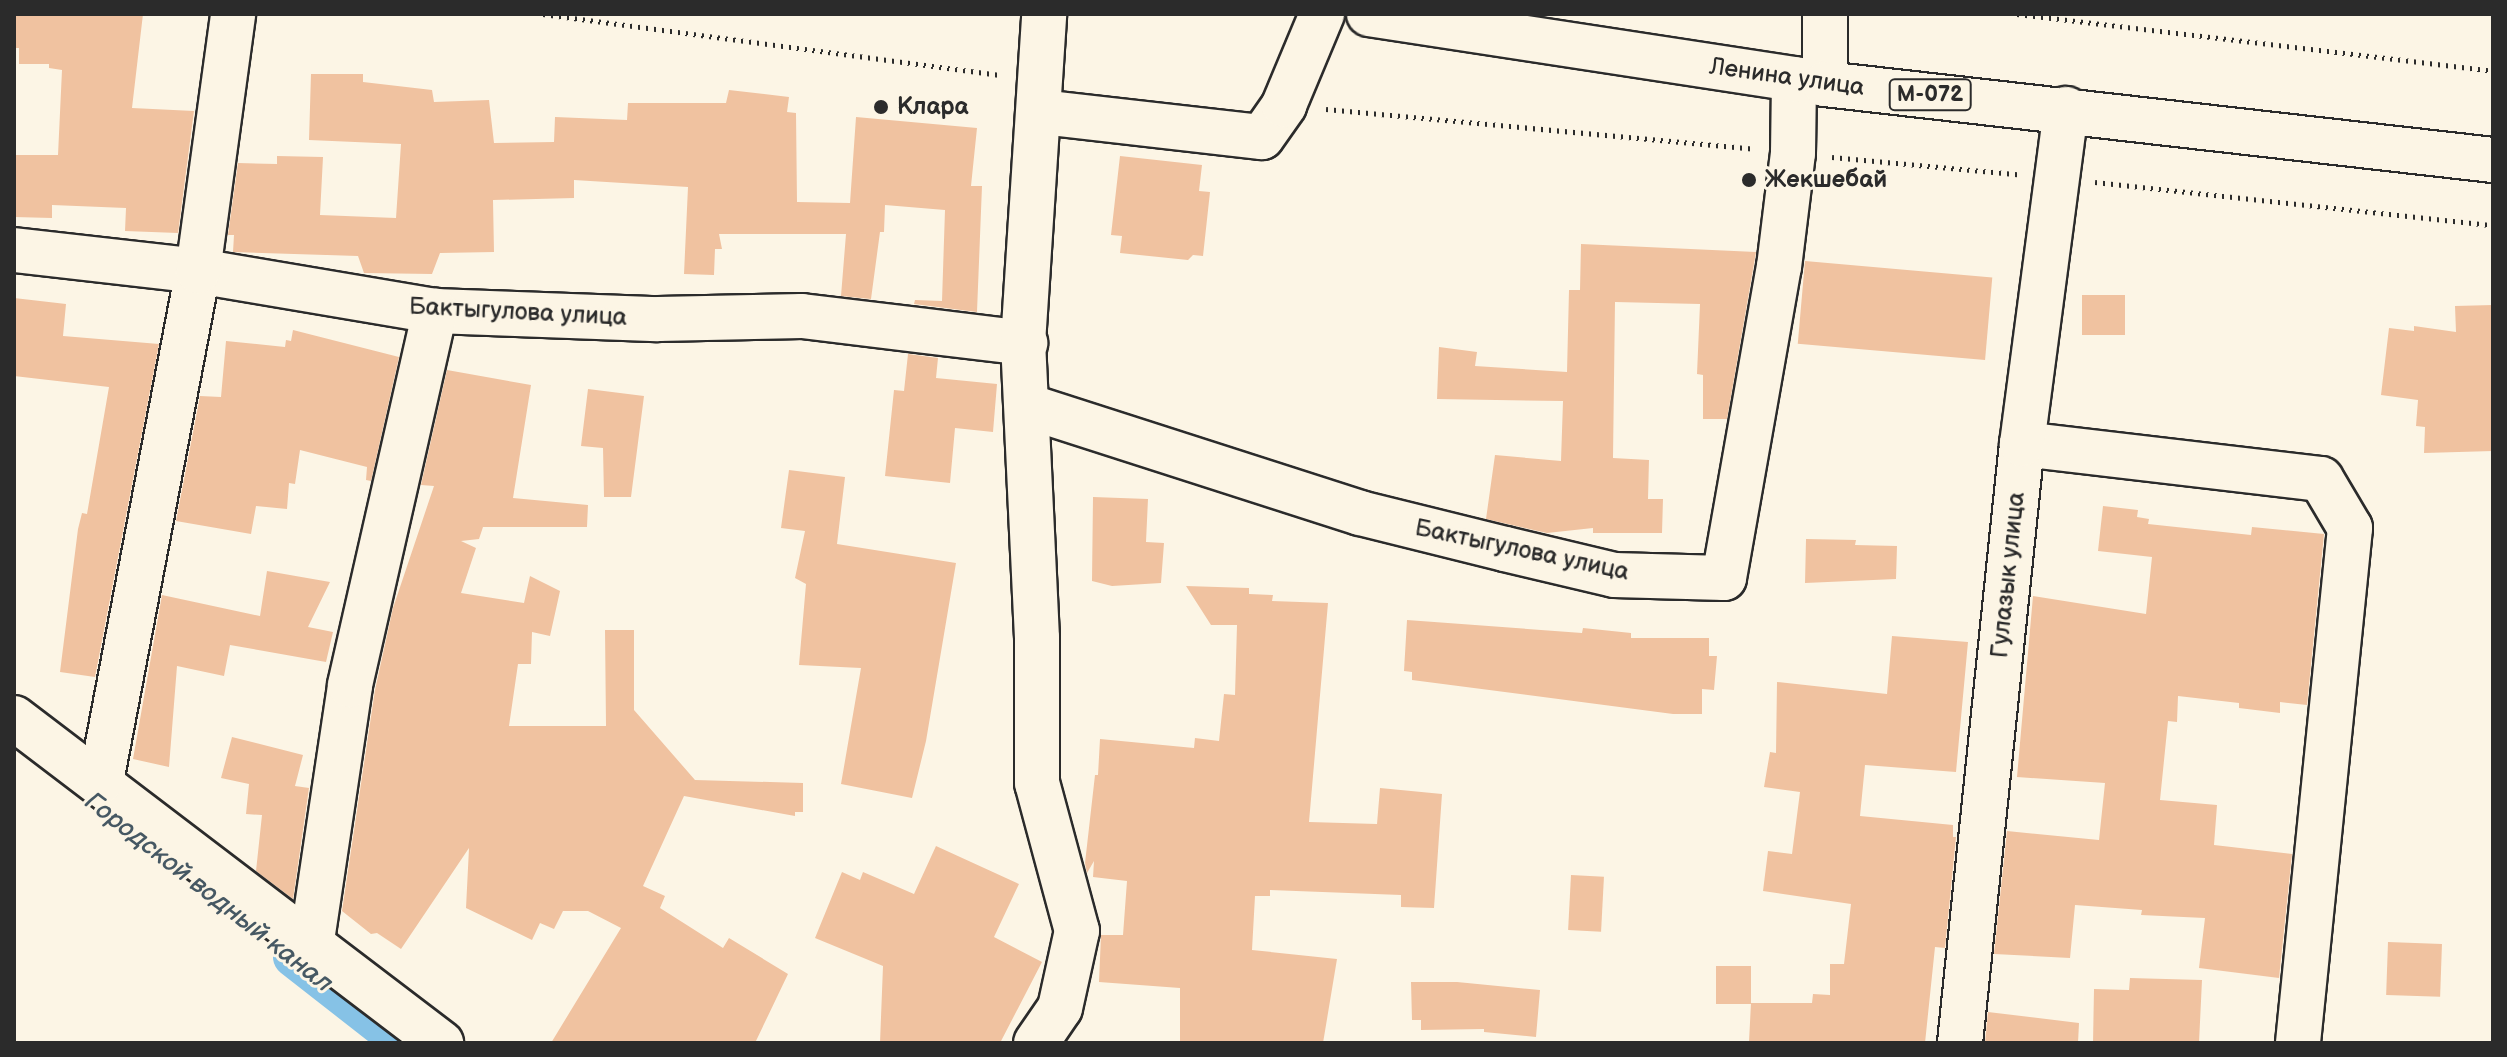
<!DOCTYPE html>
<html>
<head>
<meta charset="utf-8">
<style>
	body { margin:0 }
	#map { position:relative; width:2507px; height:1057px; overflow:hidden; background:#fcf5e5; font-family:"Balsamiq Sans",sans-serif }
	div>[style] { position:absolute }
	.canal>* { height:40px; margin:-20px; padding:0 20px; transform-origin:20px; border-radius:20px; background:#86c2e6 }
	.building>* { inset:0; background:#f0c2a0; transform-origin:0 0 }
	.path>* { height:5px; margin-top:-2.5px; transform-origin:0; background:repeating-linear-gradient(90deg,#2b2b2b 0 2px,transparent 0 8px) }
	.roads { filter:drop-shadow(2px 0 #2b2b2b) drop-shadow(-2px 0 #2b2b2b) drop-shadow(0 2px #2b2b2b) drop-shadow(0 -2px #2b2b2b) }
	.minor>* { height:44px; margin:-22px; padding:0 22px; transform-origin:22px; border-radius:22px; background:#fcf5e5 }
	.major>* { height:44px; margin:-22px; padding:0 22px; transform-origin:22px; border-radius:22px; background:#fcf5e5 }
	.dots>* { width:22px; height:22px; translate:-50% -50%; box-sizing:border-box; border:4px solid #fcf5e5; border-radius:50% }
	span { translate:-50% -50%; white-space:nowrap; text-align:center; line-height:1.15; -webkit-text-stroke:6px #fcf5e5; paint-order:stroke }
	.shield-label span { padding:2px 6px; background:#fcf5e5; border:2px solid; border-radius:6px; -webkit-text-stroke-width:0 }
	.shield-label { font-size:22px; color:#2b2b2b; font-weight:700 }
	.street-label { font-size:24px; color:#2b2b2b }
	.poi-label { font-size:24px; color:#2b2b2b; font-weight:700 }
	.left { translate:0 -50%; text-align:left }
	.water-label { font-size:26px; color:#465863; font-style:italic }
	.frame { position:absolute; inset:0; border:16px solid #2b2b2b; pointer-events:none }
</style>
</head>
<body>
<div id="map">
	<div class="canal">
		<div style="left:293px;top:957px;width:140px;rotate:38deg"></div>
	</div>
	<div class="building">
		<div style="clip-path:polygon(14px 14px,143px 14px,132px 108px,194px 111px,178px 233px,125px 231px,126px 208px,52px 205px,52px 218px,14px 217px,14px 155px,58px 155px,62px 70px,49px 68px,49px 64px,19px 64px,19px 48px,14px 48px)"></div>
		<div style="clip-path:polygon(311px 74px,363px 74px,363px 82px,432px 90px,434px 102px,489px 100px,494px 143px,554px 142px,555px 117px,627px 120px,628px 103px,726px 103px,729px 90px,789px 97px,787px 112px,796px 113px,797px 202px,850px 203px,856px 117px,977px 128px,971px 186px,982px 186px,977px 312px,914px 304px,915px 300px,942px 301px,945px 210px,885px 205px,884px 232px,880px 232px,871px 299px,841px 296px,846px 234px,719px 234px,722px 249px,715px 249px,714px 275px,684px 274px,688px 187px,574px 180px,574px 198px,493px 200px,494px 252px,440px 253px,432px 274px,364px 273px,358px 256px,233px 252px,234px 235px,228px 235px,238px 163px,277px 164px,277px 156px,323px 157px,320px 215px,396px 218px,401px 144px,309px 140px)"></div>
		<div style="clip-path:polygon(1120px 156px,1202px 165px,1199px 191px,1210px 192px,1203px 256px,1193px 255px,1188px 260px,1120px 253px,1122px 236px,1111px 235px)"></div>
		<div style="clip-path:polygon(1581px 244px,1756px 252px,1727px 419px,1703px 419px,1703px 375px,1697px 374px,1700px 304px,1615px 302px,1613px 458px,1649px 460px,1648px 499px,1663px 499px,1662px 533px,1593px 533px,1593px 528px,1547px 533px,1486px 519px,1495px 455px,1561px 461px,1563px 401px,1437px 399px,1439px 347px,1477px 352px,1475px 366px,1567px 372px,1569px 290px,1580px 290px)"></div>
		<div style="left:1805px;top:261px;width:188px;height:83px;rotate:5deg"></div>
		<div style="left:2125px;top:295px;width:40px;height:43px;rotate:90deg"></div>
		<div style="clip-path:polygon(14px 298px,66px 304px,63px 336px,159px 344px,95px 677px,60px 672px,78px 529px,82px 513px,87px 514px,109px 387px,14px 376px)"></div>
		<div style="clip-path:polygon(2493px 305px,2493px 451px,2424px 453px,2425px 427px,2416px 426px,2418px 400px,2381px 395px,2389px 328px,2414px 331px,2414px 326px,2456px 332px,2455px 306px)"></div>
		<div style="clip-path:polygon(293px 330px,399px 357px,371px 481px,366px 480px,367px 467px,300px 450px,295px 484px,289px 483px,287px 509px,256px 506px,251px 534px,176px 521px,200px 396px,221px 397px,226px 341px,285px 347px,286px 340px,291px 341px)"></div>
		<div style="clip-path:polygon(908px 354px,938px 358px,936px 378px,997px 384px,993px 432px,955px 428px,950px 483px,885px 476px,894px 390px,904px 391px)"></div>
		<div style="clip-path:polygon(447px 370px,531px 385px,513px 498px,588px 505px,587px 527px,483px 527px,479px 539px,461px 541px,476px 548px,461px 593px,524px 603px,530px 576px,560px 591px,550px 636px,532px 632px,531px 664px,518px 664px,509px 726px,606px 726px,605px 630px,634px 630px,634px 710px,695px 780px,803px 783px,803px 812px,795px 812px,795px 816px,684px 796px,643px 886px,665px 896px,660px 908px,723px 948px,729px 938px,788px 974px,755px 1043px,551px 1043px,621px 928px,588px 911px,563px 911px,554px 929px,540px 923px,532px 940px,466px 908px,469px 848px,401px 949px,377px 933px,371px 934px,342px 911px,375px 690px,393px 608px,434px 486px,421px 485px)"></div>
		<div style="clip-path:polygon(588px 389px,644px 396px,631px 497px,604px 497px,603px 448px,581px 446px)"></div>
		<div style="clip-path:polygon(789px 470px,845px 477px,837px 544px,956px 563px,926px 741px,912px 798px,841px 784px,861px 668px,799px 665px,806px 584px,795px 578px,805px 531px,781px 528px)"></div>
		<div style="clip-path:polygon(1093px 497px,1148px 499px,1146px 542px,1164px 543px,1161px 583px,1112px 586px,1092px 581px)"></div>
		<div style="clip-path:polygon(2103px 506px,2138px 510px,2137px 517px,2149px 519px,2148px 524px,2251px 535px,2252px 527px,2324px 534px,2307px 705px,2280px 702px,2280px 713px,2239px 708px,2239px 703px,2178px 696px,2177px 722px,2168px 721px,2160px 800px,2217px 805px,2214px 845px,2292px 854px,2279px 978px,2199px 968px,2205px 918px,2141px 915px,2142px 910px,2075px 905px,2070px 958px,1994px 954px,2007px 831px,2099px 840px,2105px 783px,2017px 777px,2033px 596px,2146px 614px,2152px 557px,2098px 551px)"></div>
		<div style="clip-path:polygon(1806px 539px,1856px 540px,1855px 545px,1897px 546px,1896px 579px,1805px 583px)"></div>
		<div style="clip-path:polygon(267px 571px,330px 582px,308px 627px,333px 632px,326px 662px,230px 645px,224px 676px,177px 666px,169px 767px,133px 759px,162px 595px,260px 616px)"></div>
		<div style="clip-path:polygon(1186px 586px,1249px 588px,1249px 594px,1273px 595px,1272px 601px,1328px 603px,1309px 822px,1377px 824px,1380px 788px,1442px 794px,1434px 908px,1401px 907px,1401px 895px,1270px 890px,1270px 896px,1255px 896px,1252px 950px,1337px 959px,1323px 1043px,1180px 1043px,1180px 988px,1099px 982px,1101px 935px,1123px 935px,1127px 881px,1093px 877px,1094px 861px,1087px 873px,1085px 863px,1095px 775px,1098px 775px,1100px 739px,1194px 748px,1195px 738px,1219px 741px,1224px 694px,1235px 695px,1237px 625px,1211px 625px)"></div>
		<div style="clip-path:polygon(1407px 620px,1582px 633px,1583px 628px,1631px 633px,1631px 638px,1709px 638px,1709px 656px,1717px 656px,1714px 690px,1702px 689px,1702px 714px,1673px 714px,1412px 680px,1412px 672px,1404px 671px)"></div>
		<div style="clip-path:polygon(1892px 636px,1968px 642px,1956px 772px,1865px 765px,1860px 816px,1953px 825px,1953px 837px,1956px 837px,1945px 948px,1935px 947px,1925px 1043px,1749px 1042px,1751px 1003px,1812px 1003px,1813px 994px,1830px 995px,1830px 964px,1844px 964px,1851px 904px,1763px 891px,1768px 851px,1792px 854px,1800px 792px,1764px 787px,1770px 752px,1776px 753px,1777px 682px,1887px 694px)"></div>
		<div style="clip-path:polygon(232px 737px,303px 755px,295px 786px,309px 788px,293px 899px,256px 871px,262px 815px,246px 814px,249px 784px,221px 778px)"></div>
		<div style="clip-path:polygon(936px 846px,1019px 884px,994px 937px,1042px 962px,1000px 1043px,880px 1043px,883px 966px,815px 938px,842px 872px,860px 880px,863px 872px,914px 894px)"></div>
		<div style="left:1571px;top:875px;width:33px;height:55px;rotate:3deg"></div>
		<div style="left:2388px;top:942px;width:54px;height:53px;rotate:2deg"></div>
		<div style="left:1716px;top:966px;width:35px;height:38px"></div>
		<div style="clip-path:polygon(2130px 978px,2202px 980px,2199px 1043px,2093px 1043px,2094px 989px,2129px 990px)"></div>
		<div style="clip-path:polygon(1411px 982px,1457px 982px,1540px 990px,1536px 1037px,1484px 1032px,1484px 1029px,1421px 1030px,1421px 1020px,1412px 1020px)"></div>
		<div style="clip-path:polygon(1988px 1012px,2079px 1023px,2078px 1043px,1985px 1043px)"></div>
	</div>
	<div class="path">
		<div style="left:543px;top:14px;width:463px;rotate:7.6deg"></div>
		<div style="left:2017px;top:14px;width:479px;rotate:6.8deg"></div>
		<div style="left:1326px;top:109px;width:430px;rotate:5.3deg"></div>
		<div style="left:1832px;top:157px;width:186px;rotate:5.3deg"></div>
		<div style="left:2095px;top:182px;width:400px;rotate:6.2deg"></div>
	</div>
	<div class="roads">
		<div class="minor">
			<div style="left:1825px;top:14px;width:70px;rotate:90deg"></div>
			<div style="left:1041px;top:112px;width:222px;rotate:6.5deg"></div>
			<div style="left:1262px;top:137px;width:39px;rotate:-55deg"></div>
			<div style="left:1284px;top:105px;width:99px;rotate:-67.3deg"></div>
			<div style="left:14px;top:250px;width:185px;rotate:6.5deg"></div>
			<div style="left:198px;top:271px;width:240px;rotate:9.6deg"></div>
			<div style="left:435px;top:311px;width:223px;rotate:2.1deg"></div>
			<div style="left:658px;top:319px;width:144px;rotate:-1.2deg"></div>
			<div style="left:802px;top:316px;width:225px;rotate:6.9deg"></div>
			<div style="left:1027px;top:406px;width:350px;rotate:17.8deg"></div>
			<div style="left:1360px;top:513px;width:149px;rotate:13.9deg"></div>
			<div style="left:1505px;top:549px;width:112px;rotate:13.4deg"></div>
			<div style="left:1614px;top:575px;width:110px;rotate:1.6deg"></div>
			<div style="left:1724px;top:578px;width:316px;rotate:-80deg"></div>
			<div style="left:1779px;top:267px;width:115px;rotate:-83deg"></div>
			<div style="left:1793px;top:153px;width:74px;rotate:-89.2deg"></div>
			<div style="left:2022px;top:444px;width:301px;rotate:6.7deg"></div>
			<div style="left:2321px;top:479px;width:57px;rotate:59.4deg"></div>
			<div style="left:2350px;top:528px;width:518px;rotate:95.77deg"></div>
			<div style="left:14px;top:718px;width:537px;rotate:37.28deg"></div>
			<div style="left:101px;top:781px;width:519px;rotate:-79.23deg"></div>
			<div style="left:198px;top:271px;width:259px;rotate:-82.2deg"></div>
			<div style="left:311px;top:947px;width:265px;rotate:-81.5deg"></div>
			<div style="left:350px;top:685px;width:384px;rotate:-77.2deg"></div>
			<div style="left:1036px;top:1043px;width:42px;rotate:-55.6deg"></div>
			<div style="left:1060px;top:1008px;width:79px;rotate:-77.6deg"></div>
			<div style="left:1077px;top:931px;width:153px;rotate:-105.1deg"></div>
			<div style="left:1037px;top:783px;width:145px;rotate:-90deg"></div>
			<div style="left:1037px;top:638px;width:295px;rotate:-92.7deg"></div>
			<div style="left:1023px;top:343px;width:330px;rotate:-86.3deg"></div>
			<div style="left:1960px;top:1043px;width:602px;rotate:-84.09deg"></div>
			<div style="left:2022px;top:444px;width:338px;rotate:-82.5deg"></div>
		</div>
		<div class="major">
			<div style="left:1369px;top:14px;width:461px;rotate:8.7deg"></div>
			<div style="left:1825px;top:84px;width:672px;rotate:6.49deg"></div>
		</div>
	</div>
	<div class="dots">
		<div style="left:881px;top:107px;background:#2b2b2b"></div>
		<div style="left:1749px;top:180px;background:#2b2b2b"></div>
	</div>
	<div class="shield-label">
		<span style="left:1930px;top:95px">М-072</span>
	</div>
	<div class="street-label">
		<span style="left:1787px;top:77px;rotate:8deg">Ленина улица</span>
		<span style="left:518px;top:312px;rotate:3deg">Бактыгулова улица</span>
		<span style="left:1522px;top:550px;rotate:12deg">Бактыгулова улица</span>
		<span style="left:2008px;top:575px;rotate:-84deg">Гулазык улица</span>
	</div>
	<div class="poi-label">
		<span class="left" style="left:897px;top:107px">Клара</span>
		<span class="left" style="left:1765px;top:180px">Жекшебай</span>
	</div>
	<div class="water-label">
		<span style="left:208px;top:893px;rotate:38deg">Городской водный канал</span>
	</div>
	<div class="frame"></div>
</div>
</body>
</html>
